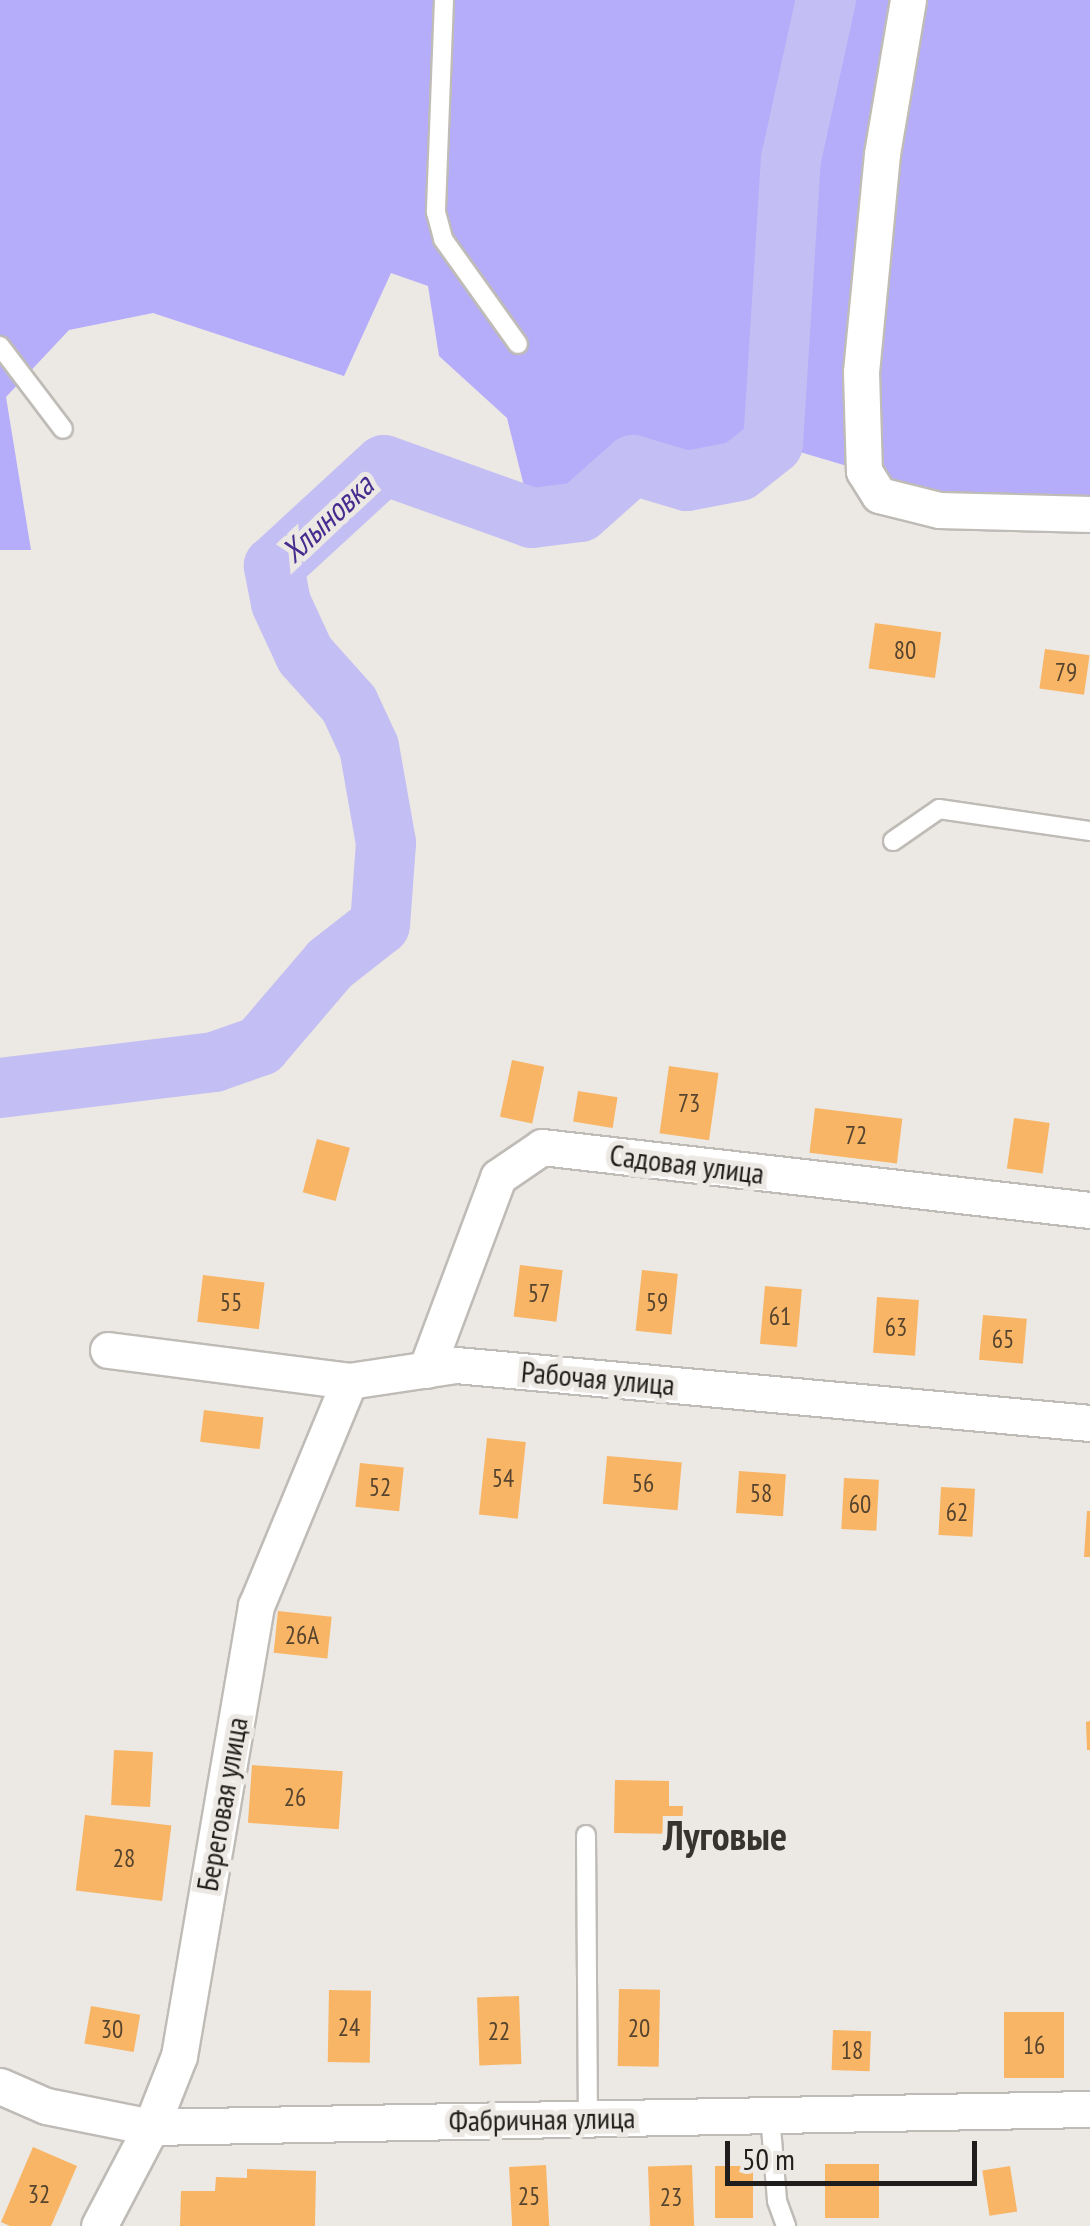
<!DOCTYPE html>
<html>
<head>
<meta charset="utf-8">
<style>
	body { margin:0 }
	#map { position:relative; width:1090px; height:2226px; overflow:hidden; background:#ece8e3; font-family:"PT Sans Narrow",sans-serif }
	div>[style] { position:absolute }
	.green>* { inset:0; background:#b5acfa }
	.river>* { height:60px; margin:-30px; padding:0 30px; transform-origin:30px; border-radius:30px; background:#c3bef3 }
	.building>* { inset:0; background:#f8b566; transform-origin:0 0 }
	.roads { filter:drop-shadow(2px 0 #bfbbb6) drop-shadow(-2px 0 #bfbbb6) drop-shadow(0 2px #bfbbb6) drop-shadow(0 -2px #bfbbb6) }
	.lane>* { height:18px; margin:-9px; padding:0 9px; transform-origin:9px; border-radius:9px; background:#fff }
	.street>* { height:35px; margin:-17.5px; padding:0 17.5px; transform-origin:17.5px; border-radius:17.5px; background:#fff }
	span { translate:-50% -50%; white-space:nowrap; text-align:center; line-height:1.15; -webkit-text-stroke:10px #ece8e3; paint-order:stroke }
	.number-label { font-size:25px; color:#56442e }
	.number-label span { -webkit-text-stroke-width:0 }
	.street-label { font-size:30px; color:#201e1c }
	.water-label { font-size:32px; color:#452c8e; font-style:italic }
	.district-label { font-size:40px; color:#373430; font-weight:700 }
	.scale { position:absolute; left:725px; top:2141px; width:252px; height:45px; box-sizing:border-box; border:5px solid #201e1c; border-top:0; padding-left:12px; font-size:30px; line-height:35px; white-space:nowrap; color:#201e1c; -webkit-text-stroke:8px #ece8e3; paint-order:stroke }
</style>
</head>
<body>
<div id="map">
	<div class="green">
		<div style="clip-path:polygon(0 0,1090px 0,1090px 514px,939px 510px,864px 471px,773px 444px,739px 471px,687px 481px,633px 465px,580px 512px,532px 518px,507px 418px,439px 356px,428px 286px,391px 273px,344px 376px,153px 313px,69px 330px,6px 397px,31px 550px,0 550px)"></div>
	</div>
	<div class="river">
		<div style="left:0;top:1088px;width:216px;rotate:-6.9deg"></div>
		<div style="left:214px;top:1062px;width:49px;rotate:-19.2deg"></div>
		<div style="left:260px;top:1046px;width:108px;rotate:-49.5deg"></div>
		<div style="left:330px;top:964px;width:63px;rotate:-38deg"></div>
		<div style="left:380px;top:925px;width:82px;rotate:-85.8deg"></div>
		<div style="left:386px;top:843px;width:97px;rotate:-100deg"></div>
		<div style="left:369px;top:747px;width:47px;rotate:-114.9deg"></div>
		<div style="left:349px;top:704px;width:66px;rotate:-131.9deg"></div>
		<div style="left:305px;top:655px;width:57px;rotate:-114.8deg"></div>
		<div style="left:281px;top:603px;width:38px;rotate:-101deg"></div>
		<div style="left:274px;top:566px;width:149px;rotate:-42.6deg"></div>
		<div style="left:384px;top:465px;width:157px;rotate:19.7deg"></div>
		<div style="left:532px;top:518px;width:48px;rotate:-7.1deg"></div>
		<div style="left:580px;top:512px;width:71px;rotate:-41.6deg"></div>
		<div style="left:633px;top:465px;width:56px;rotate:16.5deg"></div>
		<div style="left:687px;top:481px;width:53px;rotate:-10.9deg"></div>
		<div style="left:739px;top:471px;width:43px;rotate:-38.5deg"></div>
		<div style="left:773px;top:444px;width:286px;rotate:-86.4deg"></div>
		<div style="left:791px;top:159px;width:163px;rotate:-77.6deg"></div>
	</div>
	<div class="building">
		<div style="left:875px;top:623px;width:67px;height:46px;rotate:8deg"></div>
		<div style="left:1045px;top:649px;width:45px;height:40px;rotate:8deg"></div>
		<div style="left:512px;top:1060px;width:33px;height:58px;rotate:12deg"></div>
		<div style="left:669px;top:1066px;width:50px;height:68px;rotate:8deg"></div>
		<div style="left:578px;top:1091px;width:40px;height:31px;rotate:9deg"></div>
		<div style="left:815px;top:1108px;width:88px;height:45px;rotate:7deg"></div>
		<div style="left:1014px;top:1118px;width:36px;height:51px;rotate:8deg"></div>
		<div style="left:317px;top:1139px;width:34px;height:55px;rotate:15deg"></div>
		<div style="left:520px;top:1265px;width:43px;height:52px;rotate:7deg"></div>
		<div style="left:642px;top:1270px;width:36px;height:61px;rotate:6deg"></div>
		<div style="left:203px;top:1275px;width:62px;height:47px;rotate:7deg"></div>
		<div style="left:765px;top:1286px;width:37px;height:58px;rotate:5deg"></div>
		<div style="left:877px;top:1297px;width:42px;height:56px;rotate:4deg"></div>
		<div style="left:983px;top:1315px;width:44px;height:45px;rotate:5deg"></div>
		<div style="left:204px;top:1410px;width:60px;height:32px;rotate:7deg"></div>
		<div style="left:487px;top:1438px;width:39px;height:77px;rotate:6deg"></div>
		<div style="left:607px;top:1456px;width:75px;height:48px;rotate:5deg"></div>
		<div style="left:360px;top:1463px;width:44px;height:44px;rotate:6deg"></div>
		<div style="left:739px;top:1471px;width:47px;height:42px;rotate:4deg"></div>
		<div style="left:844px;top:1478px;width:35px;height:51px;rotate:3deg"></div>
		<div style="left:941px;top:1487px;width:34px;height:48px;rotate:3deg"></div>
		<div style="clip-path:polygon(1087px 1511px,1090px 1511px,1090px 1557px,1084px 1557px)"></div>
		<div style="left:278px;top:1611px;width:54px;height:42px;rotate:6deg"></div>
		<div style="clip-path:polygon(1090px 1721px,1090px 1750px,1087px 1750px,1086px 1722px)"></div>
		<div style="left:114px;top:1750px;width:39px;height:55px;rotate:3deg"></div>
		<div style="left:252px;top:1765px;width:91px;height:58px;rotate:4deg"></div>
		<div style="clip-path:polygon(615px 1780px,669px 1781px,669px 1806px,683px 1806px,682px 1834px,614px 1833px)"></div>
		<div style="left:85px;top:1815px;width:87px;height:76px;rotate:7deg"></div>
		<div style="left:619px;top:1989px;width:41px;height:77px;rotate:1deg"></div>
		<div style="left:329px;top:1990px;width:42px;height:72px;rotate:1deg"></div>
		<div style="left:519px;top:1996px;width:68px;height:42px;rotate:88deg"></div>
		<div style="left:91px;top:2006px;width:50px;height:38px;rotate:10deg"></div>
		<div style="left:1004px;top:2012px;width:60px;height:66px"></div>
		<div style="left:833px;top:2030px;width:38px;height:40px;rotate:2deg"></div>
		<div style="clip-path:polygon(33px 2147px,77px 2166px,51px 2226px,10px 2226px,1px 2222px)"></div>
		<div style="left:825px;top:2164px;width:54px;height:54px"></div>
		<div style="left:546px;top:2165px;width:61px;height:37px;rotate:87deg"></div>
		<div style="left:692px;top:2165px;width:61px;height:44px;rotate:88deg"></div>
		<div style="left:753px;top:2166px;width:52px;height:38px;rotate:90deg"></div>
		<div style="left:1010px;top:2166px;width:46px;height:28px;rotate:81deg"></div>
		<div style="clip-path:polygon(247px 2169px,316px 2171px,315px 2226px,180px 2226px,181px 2191px,215px 2191px,216px 2177px,247px 2178px)"></div>
	</div>
	<div class="roads">
		<div class="lane">
			<div style="left:444px;top:0;width:212px;rotate:92.2deg"></div>
			<div style="left:436px;top:212px;width:28px;rotate:75deg"></div>
			<div style="left:443px;top:239px;width:129px;rotate:54.5deg"></div>
			<div style="left:0;top:346px;width:104px;rotate:52.8deg"></div>
			<div style="left:893px;top:841px;width:56px;rotate:-34.8deg"></div>
			<div style="left:939px;top:809px;width:153px;rotate:8.3deg"></div>
			<div style="left:586px;top:1835px;width:283px;rotate:89.6deg"></div>
			<div style="left:770px;top:2115px;width:86px;rotate:85.3deg"></div>
			<div style="left:777px;top:2201px;width:27px;rotate:70deg"></div>
		</div>
		<div class="street">
			<div style="left:908px;top:0;width:156px;rotate:99.6deg"></div>
			<div style="left:882px;top:154px;width:219px;rotate:95.5deg"></div>
			<div style="left:861px;top:372px;width:99px;rotate:88.3deg"></div>
			<div style="left:864px;top:471px;width:28px;rotate:58deg"></div>
			<div style="left:879px;top:495px;width:62px;rotate:14deg"></div>
			<div style="left:939px;top:510px;width:151px;rotate:1.5deg"></div>
			<div style="left:108px;top:1350px;width:243px;rotate:7.3deg"></div>
			<div style="left:349px;top:1381px;width:108px;rotate:-8.5deg"></div>
			<div style="left:456px;top:1365px;width:637px;rotate:5.23deg"></div>
			<div style="left:426px;top:1370px;width:206px;rotate:-69.5deg"></div>
			<div style="left:498px;top:1177px;width:53px;rotate:-34.3deg"></div>
			<div style="left:542px;top:1147px;width:552px;rotate:6.56deg"></div>
			<div style="left:0;top:2086px;width:50px;rotate:23.5deg"></div>
			<div style="left:46px;top:2106px;width:107px;rotate:11.3deg"></div>
			<div style="left:151px;top:2127px;width:939px;rotate:-1.1deg"></div>
			<div style="left:99px;top:2226px;width:112px;rotate:-62.3deg"></div>
			<div style="left:151px;top:2127px;width:76px;rotate:-68.5deg"></div>
			<div style="left:179px;top:2056px;width:457px;rotate:-80.3deg"></div>
			<div style="left:256px;top:1606px;width:243px;rotate:-67.5deg"></div>
		</div>
	</div>
	<div class="number-label">
		<span style="left:905px;top:650px">80</span>
		<span style="left:1066px;top:672px">79</span>
		<span style="left:689px;top:1103px">73</span>
		<span style="left:856px;top:1135px">72</span>
		<span style="left:539px;top:1293px">57</span>
		<span style="left:231px;top:1302px">55</span>
		<span style="left:657px;top:1302px">59</span>
		<span style="left:780px;top:1316px">61</span>
		<span style="left:896px;top:1327px">63</span>
		<span style="left:1003px;top:1339px">65</span>
		<span style="left:503px;top:1478px">54</span>
		<span style="left:643px;top:1483px">56</span>
		<span style="left:380px;top:1487px">52</span>
		<span style="left:761px;top:1493px">58</span>
		<span style="left:860px;top:1504px">60</span>
		<span style="left:957px;top:1512px">62</span>
		<span style="left:302px;top:1635px">26А</span>
		<span style="left:295px;top:1797px">26</span>
		<span style="left:124px;top:1858px">28</span>
		<span style="left:349px;top:2027px">24</span>
		<span style="left:639px;top:2028px">20</span>
		<span style="left:112px;top:2029px">30</span>
		<span style="left:499px;top:2031px">22</span>
		<span style="left:1034px;top:2045px">16</span>
		<span style="left:852px;top:2050px">18</span>
		<span style="left:39px;top:2194px">32</span>
		<span style="left:529px;top:2196px">25</span>
		<span style="left:671px;top:2197px">23</span>
	</div>
	<div class="street-label">
		<span style="left:687px;top:1164px;rotate:7deg">Садовая улица</span>
		<span style="left:598px;top:1378px;rotate:5deg">Рабочая улица</span>
		<span style="left:222px;top:1804px;rotate:-80deg">Береговая улица</span>
		<span style="left:542px;top:2119px;rotate:-1deg">Фабричная улица</span>
	</div>
	<div class="water-label">
		<span style="left:327px;top:518px;rotate:-43deg">Хлыновка</span>
	</div>
	<div class="district-label">
		<span style="left:725px;top:1835px">Луговые</span>
	</div>
	<div class="scale">50 m</div>
</div>
</body>
</html>
